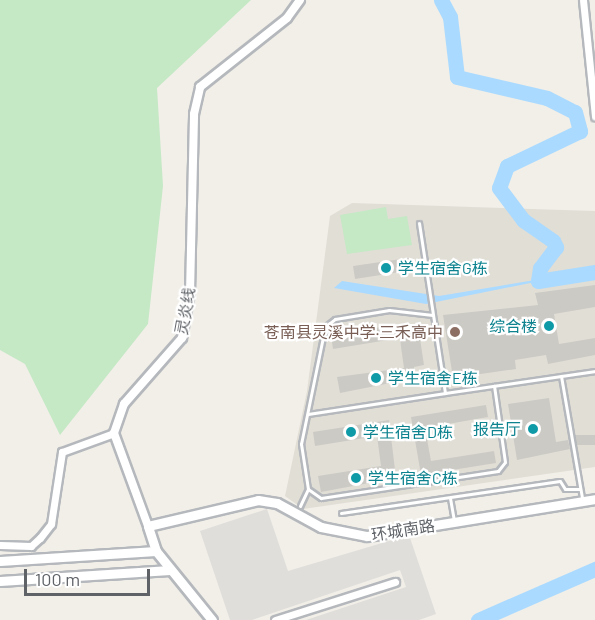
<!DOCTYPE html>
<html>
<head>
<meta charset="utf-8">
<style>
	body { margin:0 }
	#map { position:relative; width:595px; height:620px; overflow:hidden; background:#f1efe8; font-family:Barlow,"Noto Sans SC",sans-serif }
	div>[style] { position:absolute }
	.industrial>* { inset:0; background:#e0deda }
	.education>* { inset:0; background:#e1ded6 }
	.green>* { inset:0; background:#c5e8c5 }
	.water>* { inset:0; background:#aadaff }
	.river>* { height:15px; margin:-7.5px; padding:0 7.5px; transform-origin:7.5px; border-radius:7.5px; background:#aadaff }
	.building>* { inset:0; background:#cccac5; transform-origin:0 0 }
	.roads { filter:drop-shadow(2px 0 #b5b8bc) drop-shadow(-2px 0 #b5b8bc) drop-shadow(0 2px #b5b8bc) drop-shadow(0 -2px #b5b8bc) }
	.service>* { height:3px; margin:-1.5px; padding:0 1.5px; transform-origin:1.5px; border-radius:1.5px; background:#fff }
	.minor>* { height:7px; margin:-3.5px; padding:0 3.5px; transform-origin:3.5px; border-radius:3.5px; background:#fff }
	.tertiary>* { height:8px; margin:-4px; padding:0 4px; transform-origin:4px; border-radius:4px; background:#fff }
	.secondary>* { height:9px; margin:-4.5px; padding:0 4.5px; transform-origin:4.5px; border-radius:4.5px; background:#fff }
	.dots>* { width:16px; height:16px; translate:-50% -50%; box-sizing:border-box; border:3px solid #fff; border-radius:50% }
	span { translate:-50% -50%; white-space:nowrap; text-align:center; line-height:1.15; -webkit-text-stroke:4.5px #fff; paint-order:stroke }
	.culture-label { font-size:16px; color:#0d838f }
	.left { translate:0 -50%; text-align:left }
	.right { translate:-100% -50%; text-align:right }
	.street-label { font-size:16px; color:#5f6368 }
	.education-label { font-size:16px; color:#785e54 }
	.scale { position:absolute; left:24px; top:569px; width:126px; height:27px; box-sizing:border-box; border:3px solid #5f6368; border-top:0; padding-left:8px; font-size:18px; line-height:21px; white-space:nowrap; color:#5f6368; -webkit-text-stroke:4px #fff; paint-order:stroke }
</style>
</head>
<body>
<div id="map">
	<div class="industrial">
		<div style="clip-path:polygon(267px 509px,288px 571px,409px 535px,436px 614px,419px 620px,306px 620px,406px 587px,400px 570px,252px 620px,230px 620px,200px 531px)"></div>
	</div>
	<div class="education">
		<div style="clip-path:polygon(352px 203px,595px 211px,595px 467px,303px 509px,285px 496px,307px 391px,330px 216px)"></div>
	</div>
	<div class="green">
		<div style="clip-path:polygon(0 0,251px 0,157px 88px,163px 186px,148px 324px,60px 435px,25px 364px,0 350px)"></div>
		<div style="clip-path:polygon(386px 207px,388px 219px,407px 216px,412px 245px,347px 254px,340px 215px)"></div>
	</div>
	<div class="water">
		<div style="clip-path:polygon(595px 270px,426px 304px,334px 288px,342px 281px,439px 296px)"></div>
	</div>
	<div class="river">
		<div style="left:441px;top:0;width:19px;rotate:62deg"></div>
		<div style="left:450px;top:17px;width:60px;rotate:83.3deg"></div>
		<div style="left:457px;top:77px;width:92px;rotate:13.1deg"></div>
		<div style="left:547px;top:98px;width:31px;rotate:27deg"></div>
		<div style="left:575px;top:112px;width:20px;rotate:75deg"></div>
		<div style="left:580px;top:131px;width:81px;rotate:154.4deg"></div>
		<div style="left:507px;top:166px;width:23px;rotate:110deg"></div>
		<div style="left:499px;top:188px;width:40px;rotate:53deg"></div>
		<div style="left:523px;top:220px;width:37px;rotate:35deg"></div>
		<div style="left:553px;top:241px;width:7px;rotate:63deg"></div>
		<div style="left:556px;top:247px;width:26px;rotate:127deg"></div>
		<div style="left:540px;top:268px;width:13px;rotate:99deg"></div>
		<div style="left:538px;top:281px;width:58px;rotate:-9deg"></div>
		<div style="left:478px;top:620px;width:128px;rotate:-23.6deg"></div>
	</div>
	<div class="building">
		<div style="clip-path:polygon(408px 258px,417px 261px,419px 269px,355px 279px,353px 266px)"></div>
		<div style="clip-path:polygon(595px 285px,595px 307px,554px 314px,559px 344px,595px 338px,595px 355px,548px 364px,546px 355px,515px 360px,516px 369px,453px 378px,443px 315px,538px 305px,535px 293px)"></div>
		<div style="clip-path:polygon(407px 323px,419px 332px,424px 365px,414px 367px,416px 378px,340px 393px,337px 377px,404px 368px,401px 347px,400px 338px,333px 349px,331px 335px)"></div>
		<div style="clip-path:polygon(549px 398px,556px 442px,568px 440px,570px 449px,517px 460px,508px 404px)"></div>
		<div style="clip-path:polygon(486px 405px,488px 417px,425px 428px,431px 461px,494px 451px,496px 463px,421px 475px,411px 417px)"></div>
		<div style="clip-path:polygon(389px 420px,396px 478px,321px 492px,318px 476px,381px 466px,377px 436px,315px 446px,313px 432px)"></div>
		<div style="left:595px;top:435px;width:10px;height:20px;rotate:90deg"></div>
	</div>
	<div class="roads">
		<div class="service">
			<div style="left:419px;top:223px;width:172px;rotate:81.3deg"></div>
			<div style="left:445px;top:393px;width:152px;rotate:-8.3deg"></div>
			<div style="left:561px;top:376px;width:124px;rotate:80.2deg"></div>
			<div style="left:308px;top:414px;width:139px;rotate:-8.7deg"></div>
			<div style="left:308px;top:489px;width:16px;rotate:35deg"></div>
			<div style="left:321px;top:498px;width:179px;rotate:-8.7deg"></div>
			<div style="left:498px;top:471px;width:11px;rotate:-52deg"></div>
			<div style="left:505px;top:462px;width:77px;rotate:-98.2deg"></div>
			<div style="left:450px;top:498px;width:22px;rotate:80deg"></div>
			<div style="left:300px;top:506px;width:19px;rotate:-65deg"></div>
			<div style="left:308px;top:489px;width:46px;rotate:-98.8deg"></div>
			<div style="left:301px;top:444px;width:119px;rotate:-78.4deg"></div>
			<div style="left:325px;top:327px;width:13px;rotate:-39deg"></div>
			<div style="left:335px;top:319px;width:55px;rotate:-9.5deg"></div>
			<div style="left:389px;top:310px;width:44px;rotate:6.5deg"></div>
			<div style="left:341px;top:513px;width:221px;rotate:-8.3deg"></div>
			<div style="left:560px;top:481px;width:9px;rotate:58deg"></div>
			<div style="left:565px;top:489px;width:15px"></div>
		</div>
		<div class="minor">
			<div style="left:583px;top:0;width:117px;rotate:84.1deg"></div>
			<div style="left:0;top:545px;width:31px;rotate:2deg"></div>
			<div style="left:31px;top:546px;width:12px;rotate:-42deg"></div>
			<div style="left:40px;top:538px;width:18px;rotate:-52deg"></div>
			<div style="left:51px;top:524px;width:73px;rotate:-81.3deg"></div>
			<div style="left:62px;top:452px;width:55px;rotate:-20.1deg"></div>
			<div style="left:275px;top:620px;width:126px;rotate:-17.6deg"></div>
		</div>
		<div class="tertiary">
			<div style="left:148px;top:526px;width:99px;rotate:-110.1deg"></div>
			<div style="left:114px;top:433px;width:31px;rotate:-71deg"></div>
			<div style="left:124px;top:404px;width:88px;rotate:-48.7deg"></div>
			<div style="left:182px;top:338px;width:46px;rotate:-79.9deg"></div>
			<div style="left:190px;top:293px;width:179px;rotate:-88.7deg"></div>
			<div style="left:194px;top:114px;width:28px;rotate:-77deg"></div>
			<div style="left:200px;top:87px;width:111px;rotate:-38.4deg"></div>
			<div style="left:287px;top:18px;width:22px;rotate:-54deg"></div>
		</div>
		<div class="secondary">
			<div style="left:0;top:561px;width:156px;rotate:-3.7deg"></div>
			<div style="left:0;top:581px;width:170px;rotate:-3.7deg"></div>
			<div style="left:212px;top:620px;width:89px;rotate:-129.1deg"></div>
			<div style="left:156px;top:551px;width:26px;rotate:-108deg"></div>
			<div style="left:148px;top:526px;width:113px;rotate:-13.3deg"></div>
			<div style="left:258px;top:500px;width:19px;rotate:9deg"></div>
			<div style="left:277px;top:503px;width:50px;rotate:28.6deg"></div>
			<div style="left:321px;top:527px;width:47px;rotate:11.1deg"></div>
			<div style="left:367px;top:536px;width:231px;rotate:-9.2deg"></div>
		</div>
	</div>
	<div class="dots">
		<div style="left:386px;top:268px;background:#0f9aa8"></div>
		<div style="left:549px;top:326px;background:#0f9aa8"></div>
		<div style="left:455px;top:332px;background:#8d6e63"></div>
		<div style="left:376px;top:378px;background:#0f9aa8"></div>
		<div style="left:533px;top:429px;background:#0f9aa8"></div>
		<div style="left:351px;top:432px;background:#0f9aa8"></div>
		<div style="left:356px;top:478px;background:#0f9aa8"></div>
	</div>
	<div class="culture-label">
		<span class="left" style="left:398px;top:268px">学生宿舍G栋</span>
		<span class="right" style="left:537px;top:326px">综合楼</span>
		<span class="left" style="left:388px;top:378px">学生宿舍E栋</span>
		<span class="right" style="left:521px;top:429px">报告厅</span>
		<span class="left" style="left:363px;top:432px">学生宿舍D栋</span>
		<span class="left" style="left:368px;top:478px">学生宿舍C栋</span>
	</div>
	<div class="street-label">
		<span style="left:185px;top:311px;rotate:-80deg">灵炎线</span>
		<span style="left:403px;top:530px;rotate:-9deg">环城南路</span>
	</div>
	<div class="education-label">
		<span class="right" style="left:443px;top:332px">苍南县灵溪中学·三禾高中</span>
	</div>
	<div class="scale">100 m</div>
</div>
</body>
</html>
